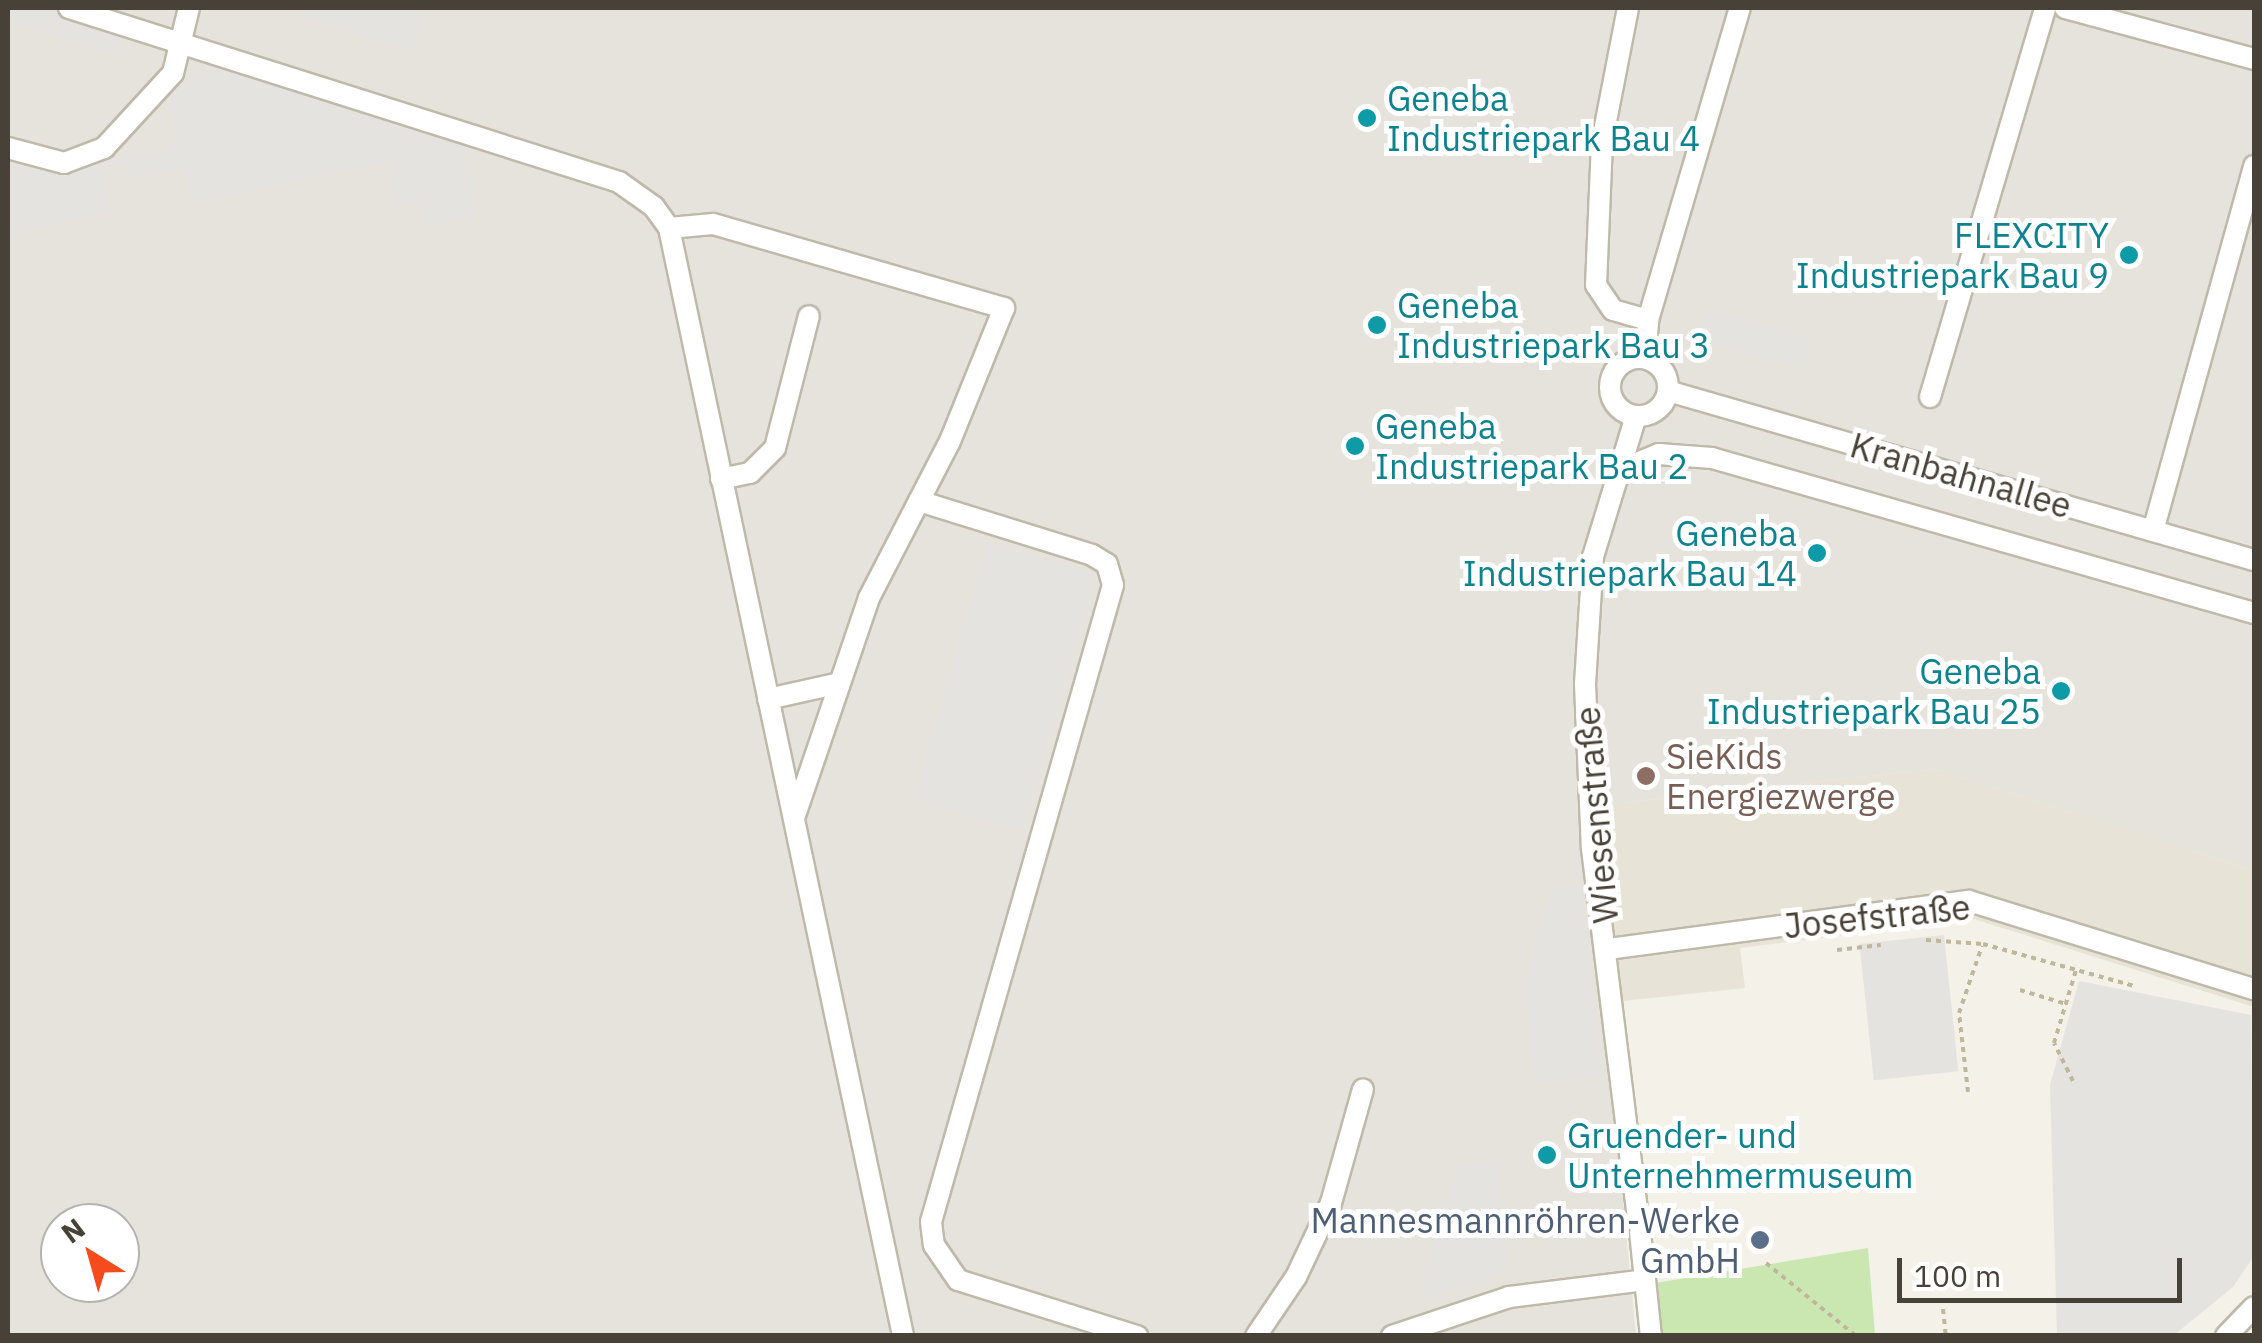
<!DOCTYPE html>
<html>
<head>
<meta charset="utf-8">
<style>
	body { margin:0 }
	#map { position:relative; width:2262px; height:1343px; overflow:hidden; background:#f3f1e8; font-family:"IBM Plex Sans",sans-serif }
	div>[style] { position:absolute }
	.residential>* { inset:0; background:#e7e3d6 }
	.industrial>* { inset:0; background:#e6e2dc }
	.green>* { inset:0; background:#cbe7b1 }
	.parking>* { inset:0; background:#e5e3df; transform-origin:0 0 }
	.path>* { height:4px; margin-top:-2px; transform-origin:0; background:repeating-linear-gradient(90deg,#c0b69c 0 5px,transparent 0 10px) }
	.roads { filter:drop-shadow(2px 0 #bfb9aa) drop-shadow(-2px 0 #bfb9aa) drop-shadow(0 2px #bfb9aa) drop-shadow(0 -2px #bfb9aa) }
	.minor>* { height:20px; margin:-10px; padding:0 10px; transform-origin:10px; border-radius:10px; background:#fff }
	.minor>.ring { margin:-10px; padding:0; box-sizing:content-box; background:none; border:20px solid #fff; border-radius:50% }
	.dots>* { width:28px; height:28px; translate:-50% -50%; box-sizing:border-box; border:5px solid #fff; border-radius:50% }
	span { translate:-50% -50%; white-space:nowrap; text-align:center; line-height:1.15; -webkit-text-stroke:10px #fff; paint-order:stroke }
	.culture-label { font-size:35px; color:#0d838f }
	.left { translate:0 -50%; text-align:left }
	.right { translate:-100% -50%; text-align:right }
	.street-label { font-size:35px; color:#474137 }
	.education-label { font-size:35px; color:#785e54 }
	.service-label { font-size:35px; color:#4e5e75 }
	.frame { position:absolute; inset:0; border:10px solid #474137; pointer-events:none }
	.north { position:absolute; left:40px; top:1203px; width:100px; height:100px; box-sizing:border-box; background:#fff; border:2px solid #b5b3af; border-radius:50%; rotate:323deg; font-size:28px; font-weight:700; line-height:40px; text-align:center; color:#474137 }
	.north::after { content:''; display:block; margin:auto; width:35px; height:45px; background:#f64b1c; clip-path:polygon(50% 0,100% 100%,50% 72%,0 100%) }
	.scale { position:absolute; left:1897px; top:1258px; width:285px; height:45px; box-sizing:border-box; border:5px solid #474137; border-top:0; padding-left:12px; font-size:30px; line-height:35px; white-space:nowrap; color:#474137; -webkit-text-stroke:8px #fff; paint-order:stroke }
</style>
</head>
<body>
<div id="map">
	<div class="residential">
		<div style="clip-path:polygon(1935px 769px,2254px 871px,2254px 1007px,1974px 919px,1740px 948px,1745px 988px,1604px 1003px,1576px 808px)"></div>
	</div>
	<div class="industrial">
		<div style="clip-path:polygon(evenodd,8px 8px,2254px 8px,2254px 871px,1935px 769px,1576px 808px,1604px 1003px,1636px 1335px,8px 1336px,8px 8px,60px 1223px,120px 1223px,120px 1283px,60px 1283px,60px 1223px)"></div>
	</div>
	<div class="green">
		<div style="clip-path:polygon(1868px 1248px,1875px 1335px,1656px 1335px,1649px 1284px)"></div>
	</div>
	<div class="parking">
		<div style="clip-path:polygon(8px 8px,132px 8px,117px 53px,8px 20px)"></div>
		<div style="clip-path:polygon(277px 8px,425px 8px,412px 50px)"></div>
		<div style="clip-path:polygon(221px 67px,461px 143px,476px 216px,425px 226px,419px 200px,395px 205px,385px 161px,192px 202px,184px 167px,131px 178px,127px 163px,102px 167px,110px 210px,8px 233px,8px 163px,21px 156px,80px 169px,128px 152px,137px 157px,170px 150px,177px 133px,167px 99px,182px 83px)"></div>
		<div style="left:1708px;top:311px;width:106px;height:30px;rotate:15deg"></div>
		<div style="left:987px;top:543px;width:113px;height:266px;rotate:16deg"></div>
		<div style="clip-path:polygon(1581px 885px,1602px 1075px,1533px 1083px,1524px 984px,1550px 890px)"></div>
		<div style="left:1944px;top:935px;width:137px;height:85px;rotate:84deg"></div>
		<div style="clip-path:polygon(2079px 981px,2251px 1015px,2254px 1256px,2233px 1287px,2174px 1335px,2057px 1335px,2050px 1085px)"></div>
		<div style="clip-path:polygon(1497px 1162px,1509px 1269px,1418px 1300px,1456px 1167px)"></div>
	</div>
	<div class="path">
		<div style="left:1926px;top:940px;width:57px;rotate:4deg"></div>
		<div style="left:1983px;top:944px;width:157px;rotate:15.5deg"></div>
		<div style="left:1837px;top:950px;width:44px;rotate:-6.5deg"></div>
		<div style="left:2020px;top:990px;width:48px;rotate:16.9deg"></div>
		<div style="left:2073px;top:1081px;width:42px;rotate:-116.6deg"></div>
		<div style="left:2054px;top:1043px;width:76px;rotate:-73.2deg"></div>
		<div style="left:1968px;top:1092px;width:80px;rotate:-96.5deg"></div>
		<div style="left:1959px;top:1013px;width:71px;rotate:-71.1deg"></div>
		<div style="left:1766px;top:1263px;width:116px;rotate:39deg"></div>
		<div style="left:1943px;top:1309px;width:27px;rotate:84deg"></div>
	</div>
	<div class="roads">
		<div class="minor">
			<div style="left:69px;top:8px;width:577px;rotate:17.56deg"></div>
			<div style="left:619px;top:182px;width:43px;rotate:35.5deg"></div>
			<div style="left:654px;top:207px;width:26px;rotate:54deg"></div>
			<div style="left:669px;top:228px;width:1132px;rotate:78.07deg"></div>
			<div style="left:1628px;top:8px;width:136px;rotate:101deg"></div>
			<div style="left:1602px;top:142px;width:143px;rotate:92.4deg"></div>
			<div style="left:1596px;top:285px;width:30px;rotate:56deg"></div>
			<div style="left:1613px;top:310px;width:36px;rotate:16deg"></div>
			<div style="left:2065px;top:8px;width:196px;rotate:15.1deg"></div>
			<div style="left:8px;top:148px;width:58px;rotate:15deg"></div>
			<div style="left:64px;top:163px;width:43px;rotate:-20.6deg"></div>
			<div style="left:104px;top:148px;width:102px;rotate:-47.4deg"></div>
			<div style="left:173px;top:73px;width:67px;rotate:-76.2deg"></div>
			<div style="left:669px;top:228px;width:44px;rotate:-5.2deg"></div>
			<div style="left:713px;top:224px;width:303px;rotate:16.1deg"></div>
			<div style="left:1004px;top:308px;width:144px;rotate:112.1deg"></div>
			<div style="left:950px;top:441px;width:177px;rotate:117.3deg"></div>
			<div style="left:869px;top:598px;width:229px;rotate:108.8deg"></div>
			<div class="ring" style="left:1610px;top:358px;width:38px;height:38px"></div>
			<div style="left:1645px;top:358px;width:38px;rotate:-85deg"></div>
			<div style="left:1648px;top:320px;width:325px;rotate:-73.6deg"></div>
			<div style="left:1668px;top:391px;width:610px;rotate:16.09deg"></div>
			<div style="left:1930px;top:397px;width:406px;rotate:-73.5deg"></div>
			<div style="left:1636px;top:416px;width:147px;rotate:107deg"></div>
			<div style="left:1593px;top:557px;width:127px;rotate:93.6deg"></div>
			<div style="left:1585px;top:684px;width:165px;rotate:87.6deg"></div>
			<div style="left:1592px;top:849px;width:373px;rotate:82.9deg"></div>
			<div style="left:1620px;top:470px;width:42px;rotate:-22.3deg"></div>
			<div style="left:1659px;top:454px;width:53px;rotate:4.3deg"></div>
			<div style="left:1712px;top:458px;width:564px;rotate:15.96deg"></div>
			<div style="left:721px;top:479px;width:30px;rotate:-12deg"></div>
			<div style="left:750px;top:473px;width:35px;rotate:-45deg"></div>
			<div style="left:775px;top:448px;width:136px;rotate:-75.6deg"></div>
			<div style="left:919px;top:501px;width:181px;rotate:17.3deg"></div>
			<div style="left:1092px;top:555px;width:17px;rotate:31deg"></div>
			<div style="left:1107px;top:564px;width:22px;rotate:74deg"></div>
			<div style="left:1113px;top:585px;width:662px;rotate:105.95deg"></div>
			<div style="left:931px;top:1222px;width:23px;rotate:83deg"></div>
			<div style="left:934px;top:1245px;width:42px;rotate:55.6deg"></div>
			<div style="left:958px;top:1280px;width:188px;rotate:17.4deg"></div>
			<div style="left:2153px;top:531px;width:379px;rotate:-74.5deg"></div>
			<div style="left:768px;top:699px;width:69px;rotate:-12.6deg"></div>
			<div style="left:1608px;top:949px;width:364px;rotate:-7.6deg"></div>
			<div style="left:1969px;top:901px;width:298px;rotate:17.2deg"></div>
			<div style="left:1640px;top:1232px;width:105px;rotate:84deg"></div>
			<div style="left:1256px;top:1336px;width:71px;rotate:-55.9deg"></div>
			<div style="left:1296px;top:1277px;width:82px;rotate:-64.7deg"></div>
			<div style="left:1331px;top:1203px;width:118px;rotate:-74.3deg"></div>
			<div style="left:1392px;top:1336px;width:123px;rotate:-18.4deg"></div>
			<div style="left:1509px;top:1297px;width:137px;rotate:-7.1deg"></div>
			<div style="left:2226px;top:1336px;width:40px;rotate:-46deg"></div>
		</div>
	</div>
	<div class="dots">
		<div style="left:1367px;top:118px;background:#0f9aa8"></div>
		<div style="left:2129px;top:255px;background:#0f9aa8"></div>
		<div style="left:1377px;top:325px;background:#0f9aa8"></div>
		<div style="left:1355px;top:446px;background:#0f9aa8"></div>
		<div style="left:1817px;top:553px;background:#0f9aa8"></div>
		<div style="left:2061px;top:691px;background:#0f9aa8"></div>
		<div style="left:1646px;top:776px;background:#8d6e63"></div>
		<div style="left:1547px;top:1155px;background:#0f9aa8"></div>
		<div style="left:1760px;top:1240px;background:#5c6f8a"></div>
	</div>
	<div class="culture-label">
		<span class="left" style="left:1387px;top:118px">Geneba<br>Industriepark Bau 4</span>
		<span class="right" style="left:2109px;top:255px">FLEXCITY<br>Industriepark Bau 9</span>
		<span class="left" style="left:1397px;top:325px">Geneba<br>Industriepark Bau 3</span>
		<span class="left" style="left:1375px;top:446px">Geneba<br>Industriepark Bau 2</span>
		<span class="right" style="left:1797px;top:553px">Geneba<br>Industriepark Bau 14</span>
		<span class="right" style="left:2041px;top:691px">Geneba<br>Industriepark Bau 25</span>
		<span class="left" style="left:1567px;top:1155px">Gruender- und<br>Unternehmermuseum</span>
	</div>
	<div class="street-label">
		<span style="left:1961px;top:475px;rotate:16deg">Kranbahnallee</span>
		<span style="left:1596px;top:815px;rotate:-95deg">Wiesenstraße</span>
		<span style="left:1877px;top:916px;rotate:-6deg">Josefstraße</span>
	</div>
	<div class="education-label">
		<span class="left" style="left:1666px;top:776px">SieKids<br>Energiezwerge</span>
	</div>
	<div class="service-label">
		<span class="right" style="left:1740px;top:1240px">Mannesmannröhren-Werke<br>GmbH</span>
	</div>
	<div class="frame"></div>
	<div class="north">N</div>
	<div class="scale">100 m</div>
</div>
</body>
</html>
